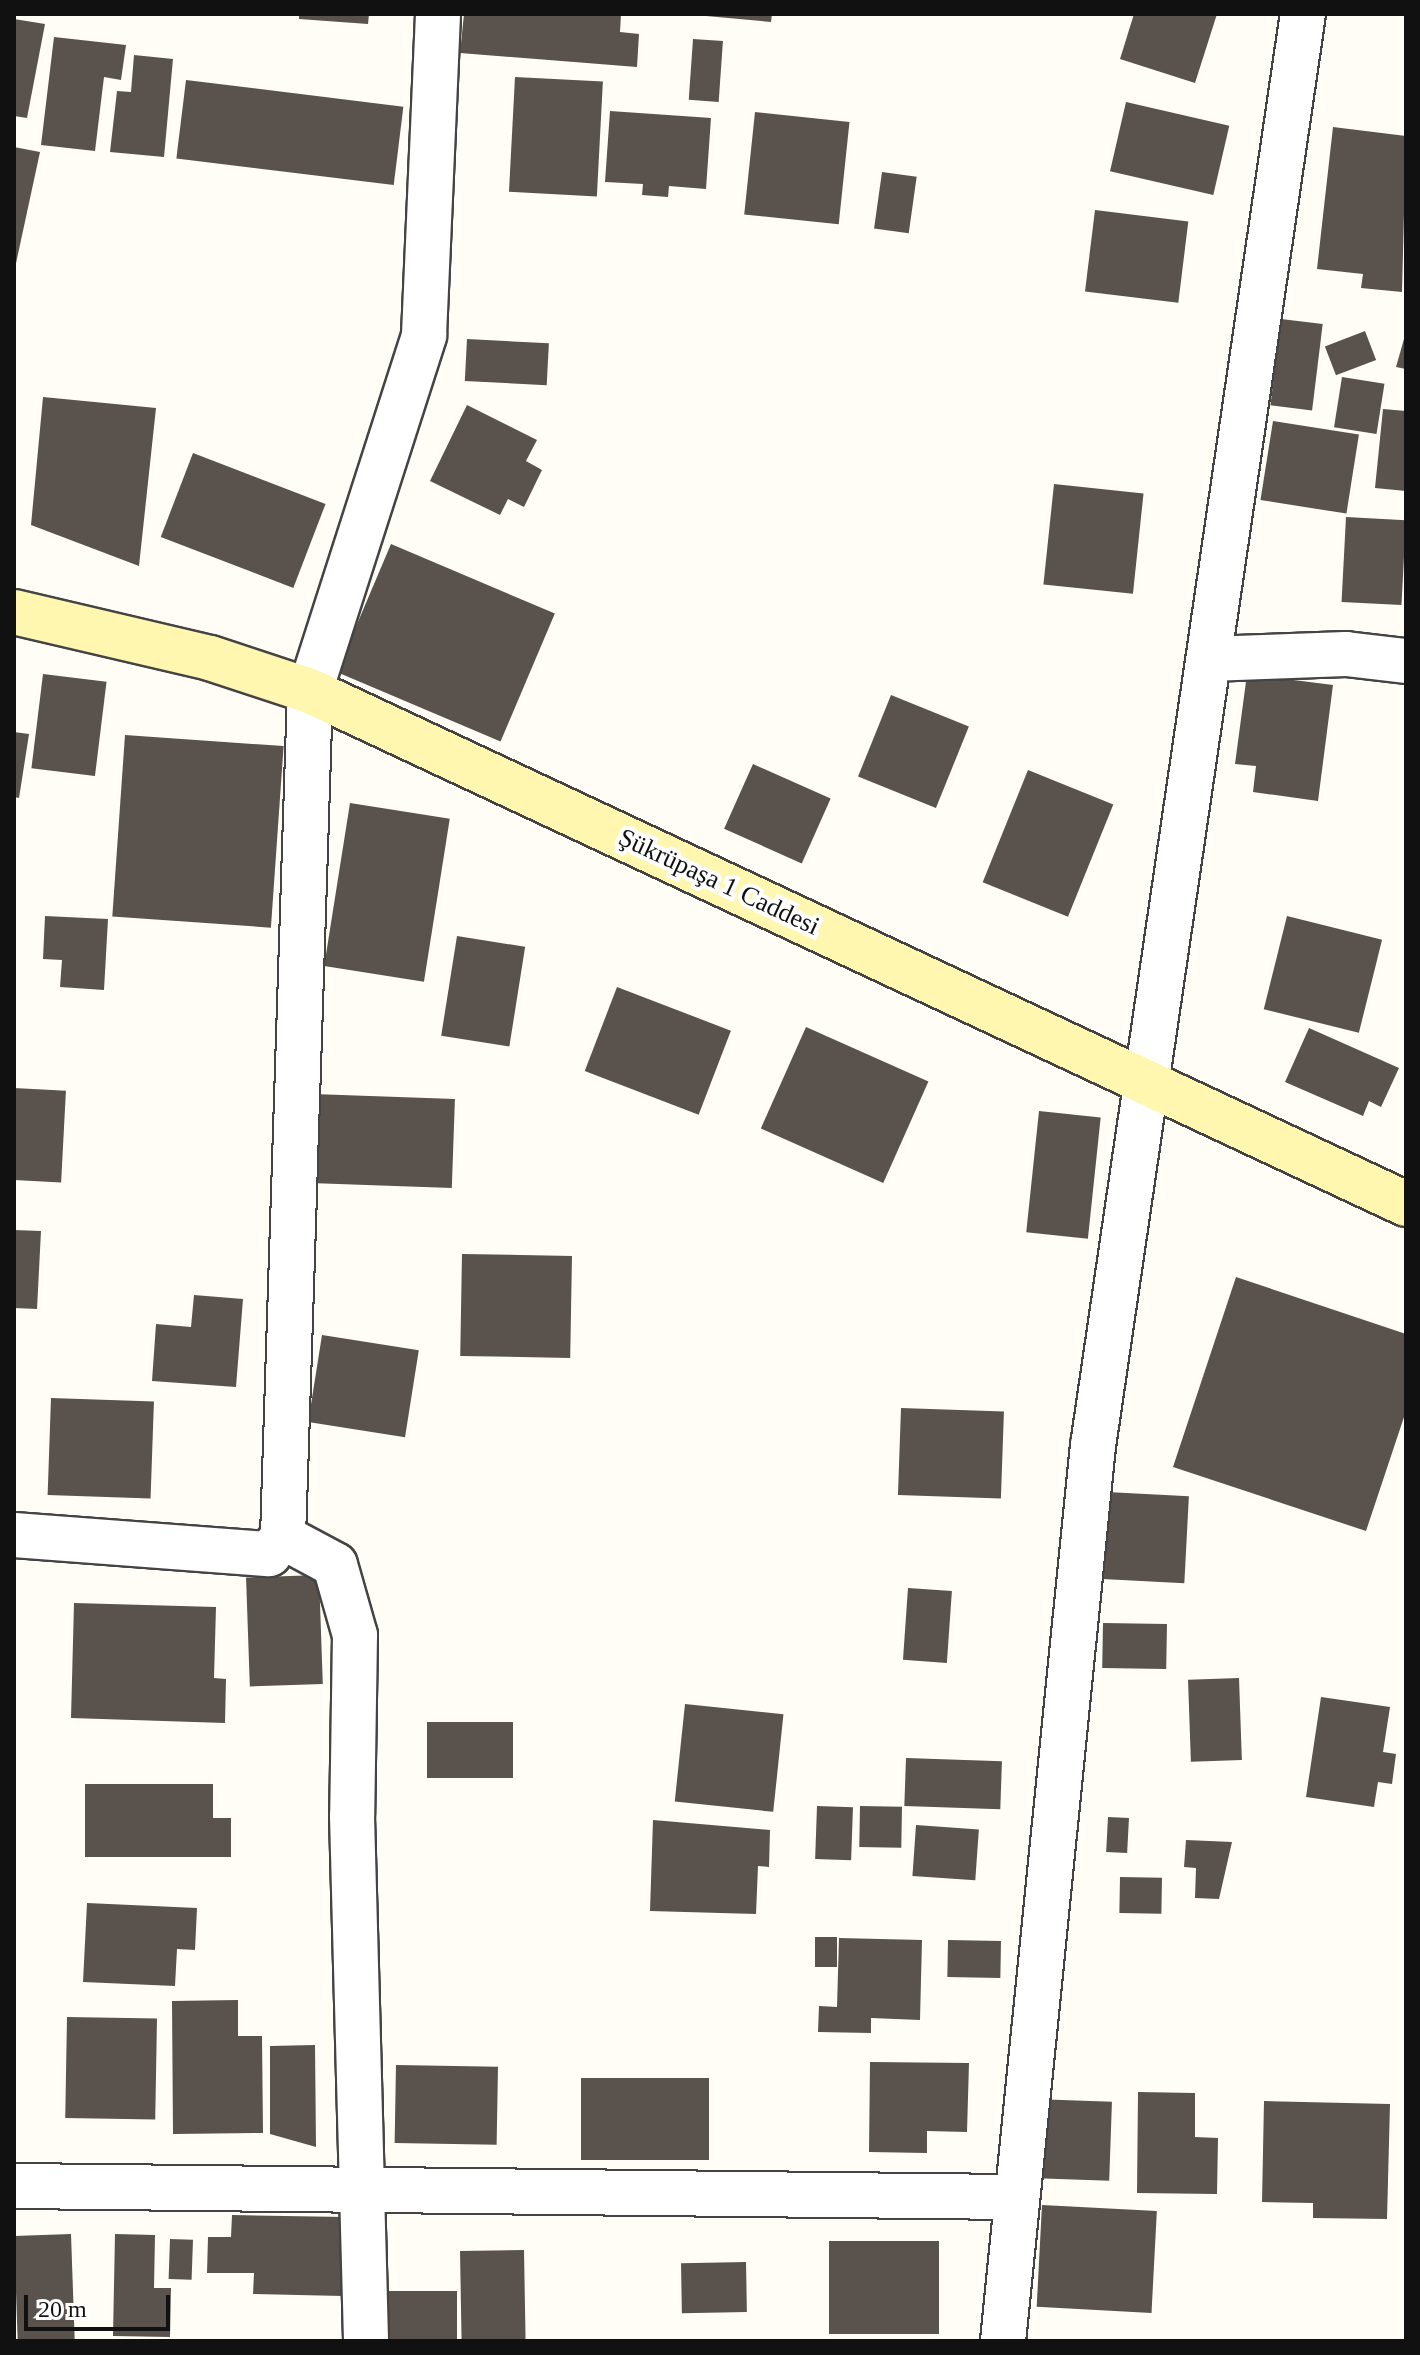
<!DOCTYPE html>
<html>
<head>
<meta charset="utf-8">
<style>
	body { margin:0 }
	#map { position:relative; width:1420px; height:2355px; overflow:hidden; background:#fffdf5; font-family:Georgia,serif }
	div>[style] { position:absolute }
	.building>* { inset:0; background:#5a524d; transform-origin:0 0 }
	.roads { filter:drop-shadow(2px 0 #444) drop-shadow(-2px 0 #444) drop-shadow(0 2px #444) drop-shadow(0 -2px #444) }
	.street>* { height:44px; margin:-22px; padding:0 22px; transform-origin:22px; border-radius:22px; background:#fff }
	.secondary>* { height:44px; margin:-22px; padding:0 22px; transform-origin:22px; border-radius:22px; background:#fff6b0 }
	span { translate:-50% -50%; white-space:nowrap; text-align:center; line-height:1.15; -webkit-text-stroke:8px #fff; paint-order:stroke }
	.street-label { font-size:26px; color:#111 }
	.frame { position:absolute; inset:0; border:16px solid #111; pointer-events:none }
	.scale { position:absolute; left:24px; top:2295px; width:146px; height:36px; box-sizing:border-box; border:4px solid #111; border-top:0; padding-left:10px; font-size:24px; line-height:28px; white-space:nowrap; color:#111; -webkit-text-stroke:6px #fff; paint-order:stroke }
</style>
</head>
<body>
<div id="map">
	<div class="building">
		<div style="clip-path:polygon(299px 14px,369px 14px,368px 24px,299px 19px)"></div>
		<div style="clip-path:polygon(464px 14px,621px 14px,620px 32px,639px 34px,637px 67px,460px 53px)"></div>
		<div style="clip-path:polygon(684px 14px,772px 14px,771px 22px)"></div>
		<div style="clip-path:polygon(1134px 14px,1217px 14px,1195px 83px,1120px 59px)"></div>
		<div style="clip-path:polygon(14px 19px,45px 24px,27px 118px,14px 116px)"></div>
		<div style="clip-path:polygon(54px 37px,126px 45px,121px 80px,104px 77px,95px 151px,41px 145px)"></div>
		<div style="left:693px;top:39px;width:30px;height:61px;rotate:4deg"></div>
		<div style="clip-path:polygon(134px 55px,173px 59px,164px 157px,110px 152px,117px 91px,131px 92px)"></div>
		<div style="left:515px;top:77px;width:88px;height:115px;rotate:3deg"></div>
		<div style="left:186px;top:80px;width:219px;height:79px;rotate:7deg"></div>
		<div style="left:1126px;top:102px;width:106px;height:71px;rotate:13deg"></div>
		<div style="clip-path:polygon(610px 111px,711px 118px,706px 189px,669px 186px,668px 197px,642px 195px,643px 184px,605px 182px)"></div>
		<div style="left:755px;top:112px;width:95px;height:103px;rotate:6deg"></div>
		<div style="clip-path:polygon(1333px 127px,1406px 136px,1402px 292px,1361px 288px,1363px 274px,1317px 269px)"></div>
		<div style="clip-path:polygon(14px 147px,40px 152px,15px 268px,14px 268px)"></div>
		<div style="left:882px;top:172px;width:35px;height:57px;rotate:8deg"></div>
		<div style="left:1095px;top:210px;width:94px;height:82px;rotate:7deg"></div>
		<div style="left:1281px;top:319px;width:42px;height:87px;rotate:7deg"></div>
		<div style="left:1365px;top:331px;width:31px;height:43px;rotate:69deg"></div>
		<div style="clip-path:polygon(1406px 332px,1406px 369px,1396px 367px)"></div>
		<div style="left:467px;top:339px;width:82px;height:42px;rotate:3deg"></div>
		<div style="left:1342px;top:377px;width:43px;height:51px;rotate:9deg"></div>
		<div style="clip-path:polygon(43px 397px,156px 408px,139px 566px,31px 525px)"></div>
		<div style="clip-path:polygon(467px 405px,537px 440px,526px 461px,542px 470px,524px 507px,508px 499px,500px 515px,430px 481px)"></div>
		<div style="clip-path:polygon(1383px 409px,1406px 411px,1406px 491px,1375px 488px)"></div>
		<div style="left:1273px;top:421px;width:87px;height:80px;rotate:9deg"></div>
		<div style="left:193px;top:453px;width:142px;height:90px;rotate:21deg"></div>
		<div style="left:1054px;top:484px;width:90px;height:101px;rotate:6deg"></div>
		<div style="left:1346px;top:517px;width:60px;height:85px;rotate:3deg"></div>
		<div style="left:391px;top:544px;width:178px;height:139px;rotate:23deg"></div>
		<div style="left:43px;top:674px;width:64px;height:95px;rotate:7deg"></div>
		<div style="clip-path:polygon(1247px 674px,1333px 685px,1318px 801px,1253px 792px,1256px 766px,1235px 764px)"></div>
		<div style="left:891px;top:695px;width:84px;height:88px;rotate:22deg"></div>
		<div style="clip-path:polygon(14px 732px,29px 734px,19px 798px,14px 797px)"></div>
		<div style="left:125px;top:735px;width:159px;height:182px;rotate:4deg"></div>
		<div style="left:753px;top:764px;width:85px;height:71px;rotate:24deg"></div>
		<div style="left:1028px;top:770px;width:92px;height:121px;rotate:22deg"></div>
		<div style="left:350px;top:803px;width:101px;height:165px;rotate:9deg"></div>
		<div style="clip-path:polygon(45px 916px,108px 919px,104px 990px,60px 987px,62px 960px,43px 959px)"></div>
		<div style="left:1287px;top:916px;width:98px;height:96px;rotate:14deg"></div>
		<div style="left:457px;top:936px;width:69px;height:101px;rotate:9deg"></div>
		<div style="left:617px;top:987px;width:122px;height:90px;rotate:21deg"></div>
		<div style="left:806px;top:1027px;width:134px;height:111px;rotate:24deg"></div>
		<div style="clip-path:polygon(1309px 1028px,1399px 1068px,1381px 1107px,1369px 1101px,1363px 1116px,1285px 1082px)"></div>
		<div style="left:14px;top:1088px;width:52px;height:92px;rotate:3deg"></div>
		<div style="left:313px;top:1094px;width:142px;height:89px;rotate:2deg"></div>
		<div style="left:1039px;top:1111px;width:62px;height:122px;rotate:6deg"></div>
		<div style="clip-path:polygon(14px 1230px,41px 1231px,37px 1309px,14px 1308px)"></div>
		<div style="left:462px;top:1254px;width:110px;height:102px;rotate:1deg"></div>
		<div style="clip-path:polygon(1236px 1277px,1406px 1334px,1406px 1411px,1366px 1531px,1173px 1467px)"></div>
		<div style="clip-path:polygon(194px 1295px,243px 1299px,236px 1387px,152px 1381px,156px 1324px,191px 1327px)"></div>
		<div style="left:322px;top:1335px;width:98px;height:88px;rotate:9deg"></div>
		<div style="left:51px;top:1398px;width:103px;height:97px;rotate:2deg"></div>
		<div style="left:901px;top:1408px;width:103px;height:87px;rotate:2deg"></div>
		<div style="left:1107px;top:1492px;width:82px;height:87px;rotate:3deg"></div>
		<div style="left:319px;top:1575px;width:109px;height:73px;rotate:88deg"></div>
		<div style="left:908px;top:1588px;width:44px;height:72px;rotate:4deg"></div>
		<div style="clip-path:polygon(74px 1603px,216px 1607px,214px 1678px,226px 1679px,225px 1723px,71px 1718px)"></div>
		<div style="left:1103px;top:1623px;width:64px;height:45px;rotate:1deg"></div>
		<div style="left:1239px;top:1678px;width:82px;height:51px;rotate:88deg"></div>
		<div style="clip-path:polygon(1321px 1697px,1390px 1707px,1383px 1752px,1396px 1754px,1392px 1784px,1378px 1782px,1374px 1807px,1306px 1797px)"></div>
		<div style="left:685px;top:1704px;width:99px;height:98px;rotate:6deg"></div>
		<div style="left:427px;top:1722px;width:86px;height:56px"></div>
		<div style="left:906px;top:1758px;width:96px;height:48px;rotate:2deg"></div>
		<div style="clip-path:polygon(85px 1784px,213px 1784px,213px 1818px,231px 1818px,231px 1857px,85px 1857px)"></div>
		<div style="left:817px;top:1806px;width:36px;height:53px;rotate:2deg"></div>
		<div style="left:860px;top:1806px;width:42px;height:41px;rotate:1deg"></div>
		<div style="left:1108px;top:1817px;width:21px;height:35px;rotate:3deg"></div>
		<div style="clip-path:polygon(653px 1820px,770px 1830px,769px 1867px,758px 1866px,756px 1914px,650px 1911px)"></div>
		<div style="left:916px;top:1825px;width:63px;height:51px;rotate:4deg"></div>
		<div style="clip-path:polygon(1186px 1840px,1232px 1842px,1219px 1899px,1195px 1898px,1196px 1868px,1184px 1867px)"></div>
		<div style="left:1120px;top:1877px;width:42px;height:36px;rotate:1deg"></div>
		<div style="clip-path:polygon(87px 1903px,197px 1908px,195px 1950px,177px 1949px,175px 1986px,83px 1982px)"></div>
		<div style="left:815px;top:1937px;width:22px;height:30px"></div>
		<div style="clip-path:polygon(839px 1938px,922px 1940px,920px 2020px,871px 2018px,871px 2033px,818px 2032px,819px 2006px,837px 2007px)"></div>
		<div style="left:948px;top:1940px;width:53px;height:37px;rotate:1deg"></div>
		<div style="clip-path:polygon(238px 2000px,238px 2036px,262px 2036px,263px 2133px,173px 2134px,172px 2001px)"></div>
		<div style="left:67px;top:2017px;width:90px;height:101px;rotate:1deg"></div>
		<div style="clip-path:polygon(315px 2045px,316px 2147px,270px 2134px,270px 2046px)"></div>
		<div style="clip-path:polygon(870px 2062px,969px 2063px,967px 2132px,927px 2131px,927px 2153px,869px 2152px)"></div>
		<div style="left:396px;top:2065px;width:102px;height:78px;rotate:1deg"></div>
		<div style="left:581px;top:2078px;width:128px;height:82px"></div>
		<div style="clip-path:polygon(1138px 2092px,1195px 2093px,1195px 2137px,1218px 2138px,1217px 2194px,1137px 2193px)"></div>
		<div style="left:1033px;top:2099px;width:79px;height:79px;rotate:2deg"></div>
		<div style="clip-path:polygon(1264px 2101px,1390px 2104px,1387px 2219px,1313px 2218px,1313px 2203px,1262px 2202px)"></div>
		<div style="left:1042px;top:2205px;width:115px;height:102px;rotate:3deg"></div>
		<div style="clip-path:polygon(232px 2215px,345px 2217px,343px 2296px,253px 2294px,254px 2273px,207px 2273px,208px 2237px,231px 2237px)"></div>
		<div style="left:71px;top:2234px;width:107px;height:57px;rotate:88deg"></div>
		<div style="clip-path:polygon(115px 2234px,155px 2235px,154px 2288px,171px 2288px,170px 2337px,113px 2336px)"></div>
		<div style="left:170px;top:2239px;width:23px;height:40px;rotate:2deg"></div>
		<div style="left:939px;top:2241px;width:93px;height:110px;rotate:90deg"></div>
		<div style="left:524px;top:2250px;width:91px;height:64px;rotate:89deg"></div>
		<div style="left:746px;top:2262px;width:50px;height:65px;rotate:89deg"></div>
		<div style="left:457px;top:2291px;width:50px;height:77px;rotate:90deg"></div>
	</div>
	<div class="roads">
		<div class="street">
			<div style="left:1209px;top:659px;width:137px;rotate:-2.1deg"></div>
			<div style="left:1346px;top:654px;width:60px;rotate:6.7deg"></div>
			<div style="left:14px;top:1535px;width:256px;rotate:4.3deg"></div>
			<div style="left:269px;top:1554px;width:22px;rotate:-51deg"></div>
			<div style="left:283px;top:1537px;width:846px;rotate:-88.17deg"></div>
			<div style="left:310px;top:691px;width:374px;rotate:-72.2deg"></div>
			<div style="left:424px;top:335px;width:321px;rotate:-87.5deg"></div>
			<div style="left:283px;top:1537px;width:59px;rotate:28.3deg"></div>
			<div style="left:335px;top:1565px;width:73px;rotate:74.1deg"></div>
			<div style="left:355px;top:1635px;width:181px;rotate:90.9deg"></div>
			<div style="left:352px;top:1816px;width:525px;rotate:88.47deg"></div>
			<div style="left:14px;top:2186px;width:1003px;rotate:0.63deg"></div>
			<div style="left:1003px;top:2341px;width:900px;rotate:-84.26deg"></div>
			<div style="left:1093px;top:1446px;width:1447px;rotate:-81.66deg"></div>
		</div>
		<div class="secondary">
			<div style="left:14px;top:612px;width:201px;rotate:13.2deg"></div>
			<div style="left:210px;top:658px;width:105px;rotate:18.3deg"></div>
			<div style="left:310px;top:691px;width:1210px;rotate:25.08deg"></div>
		</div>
	</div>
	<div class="street-label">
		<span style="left:719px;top:882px;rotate:25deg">Şükrüpaşa 1 Caddesi</span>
	</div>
	<div class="frame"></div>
	<div class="scale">20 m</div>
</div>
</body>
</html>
